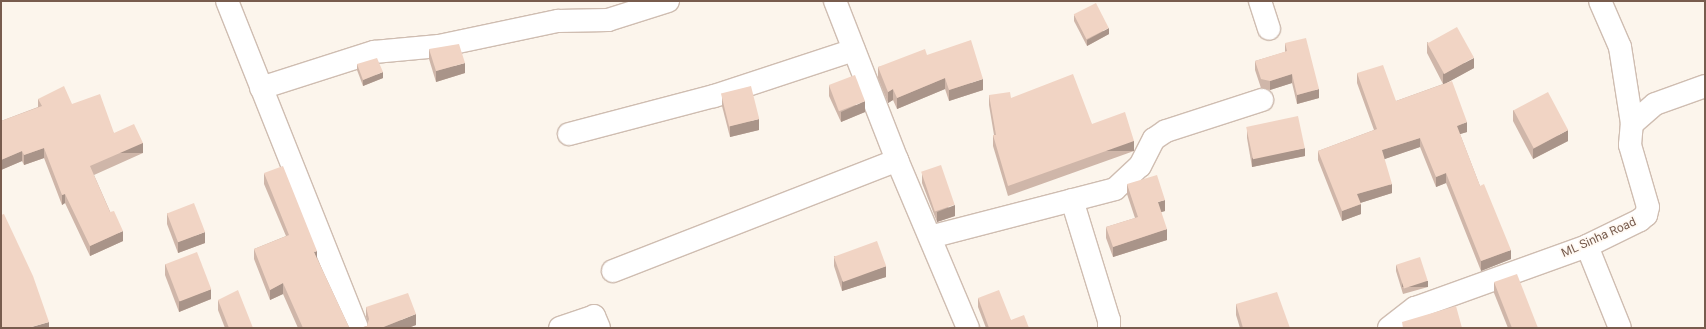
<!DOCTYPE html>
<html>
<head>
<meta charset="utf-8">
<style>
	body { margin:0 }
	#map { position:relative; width:1706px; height:329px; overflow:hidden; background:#fcf5ec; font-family:Roboto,sans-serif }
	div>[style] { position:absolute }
	.roads { filter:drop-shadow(1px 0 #cfbdb1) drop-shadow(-1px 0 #cfbdb1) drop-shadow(0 1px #cfbdb1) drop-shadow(0 -1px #cfbdb1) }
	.street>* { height:22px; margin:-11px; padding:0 11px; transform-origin:11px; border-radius:11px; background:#fff }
	.wall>* { inset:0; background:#cfb6a9 }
	.shaded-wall>* { inset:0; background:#a99489; transform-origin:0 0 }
	.building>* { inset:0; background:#f1d4c4; transform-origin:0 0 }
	span { translate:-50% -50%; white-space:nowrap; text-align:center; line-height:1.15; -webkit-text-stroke:3.5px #fff9f3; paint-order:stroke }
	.street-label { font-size:12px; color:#785c4e }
	.frame { position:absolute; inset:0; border:2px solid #785c4e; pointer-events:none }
</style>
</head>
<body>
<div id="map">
	<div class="roads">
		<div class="street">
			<div style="left:227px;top:1px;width:352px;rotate:68.3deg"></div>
			<div style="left:835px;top:1px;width:171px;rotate:68.7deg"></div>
			<div style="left:897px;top:160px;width:182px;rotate:67.1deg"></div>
			<div style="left:1260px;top:1px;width:29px;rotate:72deg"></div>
			<div style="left:1600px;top:1px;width:50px;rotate:66.5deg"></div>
			<div style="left:1620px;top:47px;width:78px;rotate:81.1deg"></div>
			<div style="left:261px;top:88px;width:119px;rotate:-17.7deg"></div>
			<div style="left:374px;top:52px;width:65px;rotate:-5.3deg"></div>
			<div style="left:439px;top:46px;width:122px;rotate:-11.9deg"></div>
			<div style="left:558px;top:21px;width:50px;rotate:-1.1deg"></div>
			<div style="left:608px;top:20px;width:63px;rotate:-17.6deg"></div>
			<div style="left:569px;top:134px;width:150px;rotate:-14.7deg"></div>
			<div style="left:714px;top:96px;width:147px;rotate:-18.2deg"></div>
			<div style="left:1072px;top:200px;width:126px;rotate:72.9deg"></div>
			<div style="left:1109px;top:320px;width:8px;rotate:90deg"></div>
			<div style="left:930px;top:237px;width:191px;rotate:-14.5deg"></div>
			<div style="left:1115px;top:189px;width:34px;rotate:-43deg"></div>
			<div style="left:1140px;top:166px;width:30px;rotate:-63deg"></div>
			<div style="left:1154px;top:139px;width:14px;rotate:-34deg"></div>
			<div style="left:1166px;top:131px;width:101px;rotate:-17.9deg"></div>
			<div style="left:1587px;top:246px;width:88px;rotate:68.1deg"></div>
			<div style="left:613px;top:271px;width:305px;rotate:-21.3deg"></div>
			<div style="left:560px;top:328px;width:36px;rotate:-19deg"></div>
			<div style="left:594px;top:316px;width:13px;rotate:67deg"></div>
			<div style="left:1389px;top:328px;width:33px;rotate:-38deg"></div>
			<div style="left:1415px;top:308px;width:183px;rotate:-19.8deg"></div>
			<div style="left:1587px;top:246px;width:59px;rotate:-26.1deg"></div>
			<div style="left:1640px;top:220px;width:8px;rotate:-40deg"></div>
			<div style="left:1646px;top:215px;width:8px;rotate:-76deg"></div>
			<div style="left:1648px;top:207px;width:65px;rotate:-106.2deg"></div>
			<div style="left:1630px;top:145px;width:21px;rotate:-85deg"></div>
			<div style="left:1632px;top:124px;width:30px;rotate:-41deg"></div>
			<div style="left:1655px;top:104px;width:53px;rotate:-19.8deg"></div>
		</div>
	</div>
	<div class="wall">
		<div style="clip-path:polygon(1074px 15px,1109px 34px,1087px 46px,1074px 21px)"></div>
		<div style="clip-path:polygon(1427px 42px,1474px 68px,1446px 83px,1467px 132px,1460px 134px,1480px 186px,1511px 259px,1481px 271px,1446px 183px,1436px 187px,1420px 147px,1384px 159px,1392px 193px,1360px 203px,1361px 214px,1342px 221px,1318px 160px,1318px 151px,1374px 130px,1357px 83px,1357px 73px,1396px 101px,1443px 84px,1427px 53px)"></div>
		<div style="clip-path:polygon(1285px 43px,1319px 98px,1297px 104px,1292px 83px,1270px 90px,1261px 88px,1255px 70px,1255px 61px,1285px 52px)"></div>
		<div style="clip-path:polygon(429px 49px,465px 73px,436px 82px,429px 59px)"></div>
		<div style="clip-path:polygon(927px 55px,983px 90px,949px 101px,945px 89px,897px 109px,893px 100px,888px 103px,878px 78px,878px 67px)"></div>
		<div style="clip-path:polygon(357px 64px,383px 78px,363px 86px,357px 70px)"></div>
		<div style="clip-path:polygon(829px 85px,865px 112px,841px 122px,829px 96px)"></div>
		<div style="clip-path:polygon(989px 95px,1011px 98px,1092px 124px,1134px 151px,1008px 196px,993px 146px,993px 135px,994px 135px,989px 105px)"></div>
		<div style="clip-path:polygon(722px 96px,759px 130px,730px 137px,722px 106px)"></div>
		<div style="clip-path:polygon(38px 99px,72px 104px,143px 153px,94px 175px,123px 241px,90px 256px,65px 203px,62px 205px,44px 158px,24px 165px,22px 161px,1px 170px,1px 121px,38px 107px)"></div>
		<div style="clip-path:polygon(1513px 110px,1568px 141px,1533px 159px,1513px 121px)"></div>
		<div style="clip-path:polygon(1247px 129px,1305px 156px,1252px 167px,1247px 138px)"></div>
		<div style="clip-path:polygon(264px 173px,317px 258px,349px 327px,351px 328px,298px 328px,283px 294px,270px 300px,254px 259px,254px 249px,286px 236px,264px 184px)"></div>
		<div style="clip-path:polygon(922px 173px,955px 216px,937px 222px,922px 183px)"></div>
		<div style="clip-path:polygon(1127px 184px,1165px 211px,1161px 212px,1167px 240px,1113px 257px,1106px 238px,1106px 227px,1135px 218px,1127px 194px)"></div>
		<div style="clip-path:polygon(167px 213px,205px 243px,178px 253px,167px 224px)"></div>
		<div style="clip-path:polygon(834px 256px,886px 277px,842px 291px,834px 266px)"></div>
		<div style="clip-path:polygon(165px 264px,211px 299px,179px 312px,165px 275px)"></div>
		<div style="clip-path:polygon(1396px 265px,1428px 287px,1403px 294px,1396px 271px)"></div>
		<div style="clip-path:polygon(1494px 282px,1538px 328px,1508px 328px,1494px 293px)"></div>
		<div style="clip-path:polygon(978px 298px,1011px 320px,1029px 328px,986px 328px,978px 307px)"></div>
		<div style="clip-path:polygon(218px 300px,253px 328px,225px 328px,218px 310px)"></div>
		<div style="clip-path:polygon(1236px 304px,1290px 328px,1240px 328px,1236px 315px)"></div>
		<div style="clip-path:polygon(366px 307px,416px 325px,408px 328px,360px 328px,367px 326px,368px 323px,366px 317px)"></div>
	</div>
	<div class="shaded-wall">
		<div style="clip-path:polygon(1109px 28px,1109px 34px,1087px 46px,1087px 40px)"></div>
		<div style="clip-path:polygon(1474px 58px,1474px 68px,1443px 85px,1443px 74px)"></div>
		<div style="clip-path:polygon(465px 63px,465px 73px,436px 82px,436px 71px)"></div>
		<div style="clip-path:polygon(383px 72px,383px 78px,363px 86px,363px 80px)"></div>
		<div style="clip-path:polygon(1292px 74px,1292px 83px,1270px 90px,1270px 81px)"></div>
		<div style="clip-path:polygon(945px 78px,945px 89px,897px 109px,897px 98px)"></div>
		<div style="clip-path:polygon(983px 79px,983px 90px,949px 101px,949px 90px)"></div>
		<div style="clip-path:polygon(893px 89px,893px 100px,888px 103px,888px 92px)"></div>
		<div style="clip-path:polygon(1319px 89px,1319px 98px,1297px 104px,1297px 95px)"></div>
		<div style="clip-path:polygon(865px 101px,865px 112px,841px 122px,841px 112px)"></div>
		<div style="clip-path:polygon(759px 119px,759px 130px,730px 137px,730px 126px)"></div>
		<div style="clip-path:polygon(1467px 122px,1467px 132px,1457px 135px,1457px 126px)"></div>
		<div style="clip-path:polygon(1568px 130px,1568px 141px,1533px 159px,1533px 149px)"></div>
		<div style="clip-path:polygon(1420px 138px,1420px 147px,1382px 160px,1382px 150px)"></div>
		<div style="left:1134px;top:141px;width:10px;height:134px;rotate:90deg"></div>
		<div style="left:143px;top:143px;width:10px;height:58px;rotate:90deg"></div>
		<div style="clip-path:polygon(44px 148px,44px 158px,24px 165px,24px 155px)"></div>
		<div style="clip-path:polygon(1305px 148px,1305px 156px,1252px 167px,1252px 158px)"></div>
		<div style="clip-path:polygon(22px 151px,22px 161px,1px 170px,1px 160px)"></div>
		<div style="clip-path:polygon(1446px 173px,1446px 183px,1436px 187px,1436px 177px)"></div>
		<div style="clip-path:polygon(1392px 184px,1392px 193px,1357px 204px,1357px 194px)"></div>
		<div style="clip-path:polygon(65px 194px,65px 203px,62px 205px,62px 195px)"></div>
		<div style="clip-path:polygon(1165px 200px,1165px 211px,1158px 213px,1158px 202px)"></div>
		<div style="clip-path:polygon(1361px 204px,1361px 214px,1342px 221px,1342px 211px)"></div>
		<div style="clip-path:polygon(955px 205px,955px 216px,937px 222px,937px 212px)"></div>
		<div style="clip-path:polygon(1167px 229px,1167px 240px,1113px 257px,1113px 247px)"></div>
		<div style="clip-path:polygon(123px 231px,123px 241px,90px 256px,90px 246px)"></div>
		<div style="clip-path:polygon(205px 232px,205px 243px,178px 253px,178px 242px)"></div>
		<div style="clip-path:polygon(1511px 250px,1511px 259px,1481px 271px,1481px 261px)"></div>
		<div style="clip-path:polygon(317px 251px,317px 261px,314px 252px)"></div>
		<div style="clip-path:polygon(886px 266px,886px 277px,842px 291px,842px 281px)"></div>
		<div style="left:1428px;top:281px;width:6px;height:26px;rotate:90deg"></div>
		<div style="clip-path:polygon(283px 283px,283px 294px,270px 300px,270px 290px)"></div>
		<div style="clip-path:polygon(211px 289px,211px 299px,179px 312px,179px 301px)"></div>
		<div style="clip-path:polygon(416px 314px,416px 325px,408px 328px,381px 328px)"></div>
		<div style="clip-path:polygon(49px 322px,49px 328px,28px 328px)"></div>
	</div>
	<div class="building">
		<div style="left:1096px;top:3px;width:28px;height:25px;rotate:63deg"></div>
		<div style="left:1457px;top:27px;width:35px;height:34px;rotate:61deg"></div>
		<div style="clip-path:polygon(1306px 38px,1319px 89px,1297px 95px,1292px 74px,1270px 81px,1261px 79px,1255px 61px,1287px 51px,1285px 43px)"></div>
		<div style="clip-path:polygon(971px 40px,983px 79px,949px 90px,945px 78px,897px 98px,893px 89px,888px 92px,878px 67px,925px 49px,927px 55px)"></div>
		<div style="clip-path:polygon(459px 44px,465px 63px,436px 71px,429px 49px)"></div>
		<div style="clip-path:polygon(377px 58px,383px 72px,363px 80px,357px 64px)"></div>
		<div style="clip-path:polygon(1383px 65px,1396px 101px,1452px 81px,1467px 122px,1457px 126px,1480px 186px,1484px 184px,1511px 250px,1481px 261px,1446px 173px,1436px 177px,1420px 138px,1382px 150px,1392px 184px,1357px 194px,1361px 204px,1342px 211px,1318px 151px,1377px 129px,1357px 73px)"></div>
		<div style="clip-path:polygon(1073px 74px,1092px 124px,1125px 112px,1134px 141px,1008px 186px,993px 135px,996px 135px,989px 95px,1010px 92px,1011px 98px)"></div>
		<div style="left:855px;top:75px;width:28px;height:28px;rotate:69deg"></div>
		<div style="clip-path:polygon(64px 86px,72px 104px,100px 94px,114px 133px,134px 124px,143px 143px,90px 166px,110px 212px,114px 211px,123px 231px,90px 246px,65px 194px,62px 195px,44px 148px,24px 155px,22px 151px,1px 160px,1px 121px,42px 106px,38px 99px)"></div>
		<div style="left:751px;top:86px;width:34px;height:31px;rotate:76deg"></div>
		<div style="left:1548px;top:92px;width:43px;height:39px;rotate:62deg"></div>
		<div style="left:1298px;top:116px;width:33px;height:53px;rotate:78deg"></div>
		<div style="left:941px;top:165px;width:42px;height:21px;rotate:71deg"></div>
		<div style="clip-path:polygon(283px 166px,317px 251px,314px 252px,349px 327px,351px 328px,303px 328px,283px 283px,270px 290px,254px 249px,289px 235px,264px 173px)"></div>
		<div style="clip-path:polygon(1157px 175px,1165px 200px,1158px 202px,1167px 229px,1113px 247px,1106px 227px,1138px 217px,1127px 184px)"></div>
		<div style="left:194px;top:203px;width:31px;height:29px;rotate:69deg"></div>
		<div style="clip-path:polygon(4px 214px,33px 276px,49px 322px,28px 328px,1px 328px,1px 215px)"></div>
		<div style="left:877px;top:241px;width:27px;height:46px;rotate:70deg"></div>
		<div style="left:197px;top:252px;width:40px;height:34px;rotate:69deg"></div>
		<div style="left:1420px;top:257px;width:25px;height:25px;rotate:72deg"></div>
		<div style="clip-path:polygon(1517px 274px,1538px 328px,1512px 328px,1494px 282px)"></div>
		<div style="clip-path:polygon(238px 290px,253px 328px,229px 328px,218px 300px)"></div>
		<div style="clip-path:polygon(999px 290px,1011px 320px,1024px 315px,1029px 328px,989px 328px,978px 298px)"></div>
		<div style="clip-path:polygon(1277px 292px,1290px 328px,1243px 328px,1236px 304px)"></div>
		<div style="clip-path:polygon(408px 293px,416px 314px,381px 328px,360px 328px,367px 326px,369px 319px,366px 307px)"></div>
		<div style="clip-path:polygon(1456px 306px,1462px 328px,1403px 328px,1402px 322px)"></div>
	</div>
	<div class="street-label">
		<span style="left:1599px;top:238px;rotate:-24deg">ML Sinha Road</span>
	</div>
	<div class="frame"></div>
</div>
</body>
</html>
